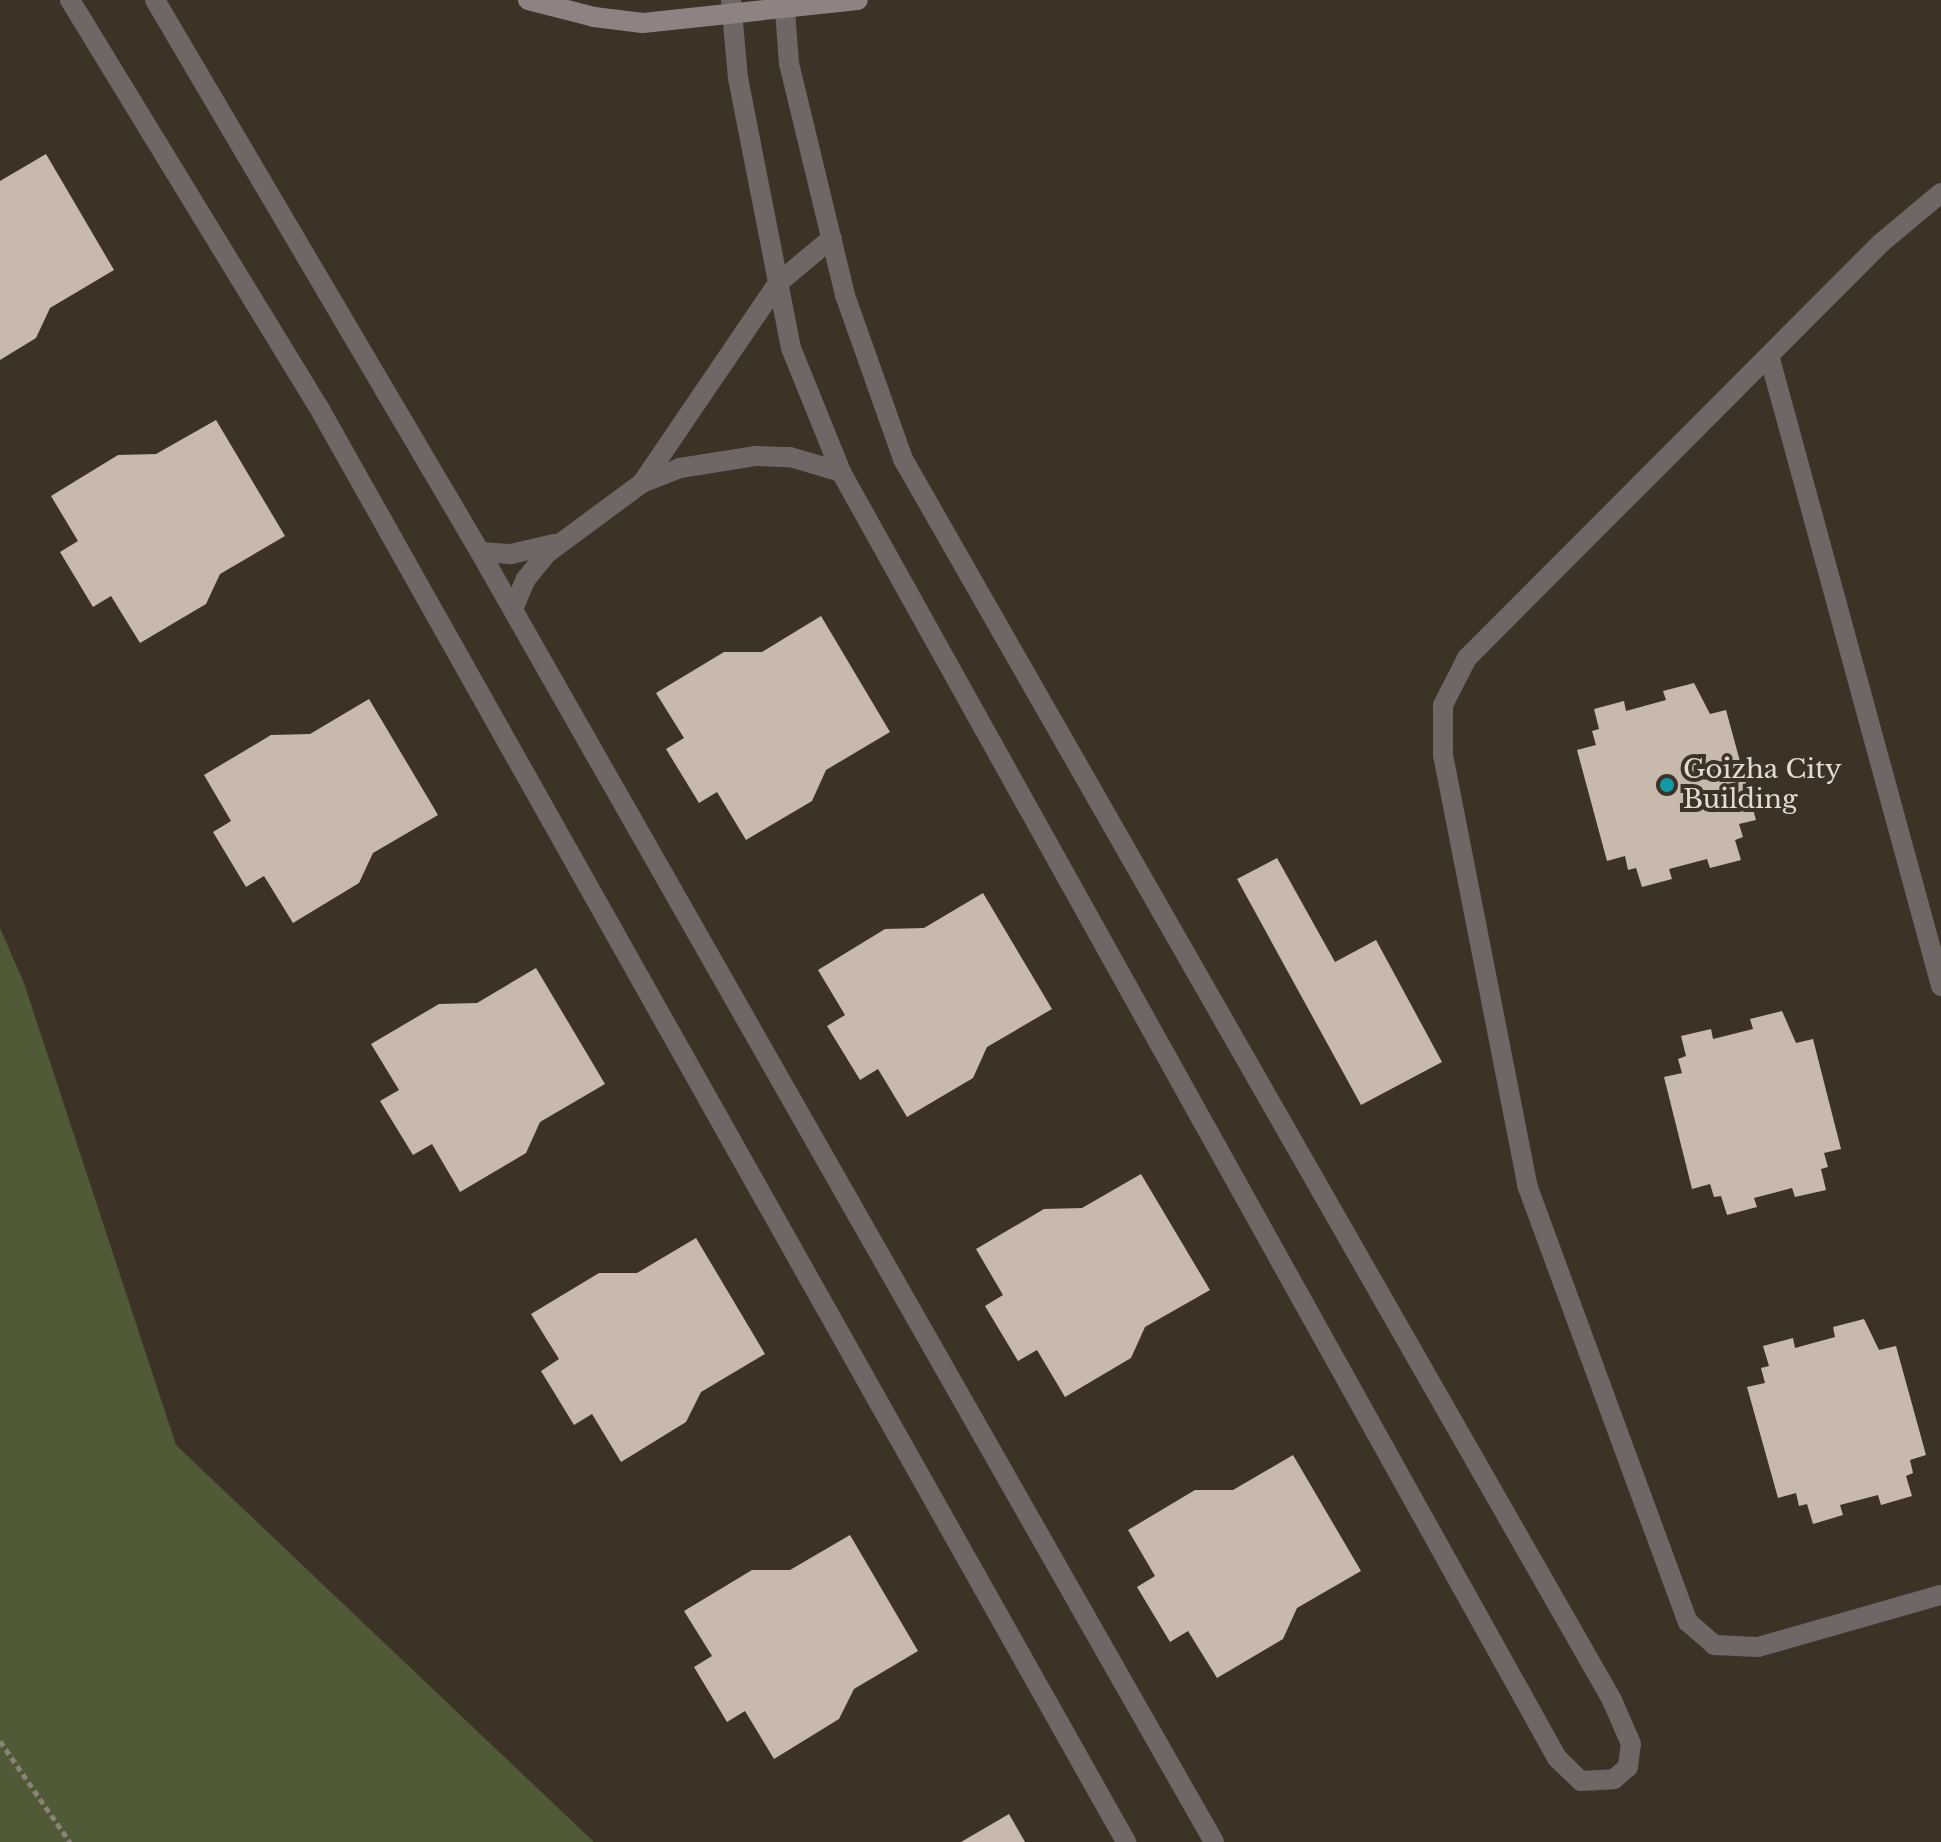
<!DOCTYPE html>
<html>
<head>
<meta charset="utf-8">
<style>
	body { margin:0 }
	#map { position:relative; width:1941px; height:1842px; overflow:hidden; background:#3c3226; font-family:"Libre Baskerville",serif }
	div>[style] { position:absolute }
	.green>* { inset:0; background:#515a36 }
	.building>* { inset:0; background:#c7baac }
	.path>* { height:5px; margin-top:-2.5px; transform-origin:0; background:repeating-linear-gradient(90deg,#8b8279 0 6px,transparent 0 10px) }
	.street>* { height:20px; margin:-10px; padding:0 10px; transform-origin:10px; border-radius:10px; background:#6f6666 }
	.secondary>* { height:20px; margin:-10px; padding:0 10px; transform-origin:10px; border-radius:10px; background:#8f8282 }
	.dots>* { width:22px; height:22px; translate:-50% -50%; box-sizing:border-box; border:4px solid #3c3226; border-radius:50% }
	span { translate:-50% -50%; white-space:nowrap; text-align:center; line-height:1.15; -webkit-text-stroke:8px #3c3226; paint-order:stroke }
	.poi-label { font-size:26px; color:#e3dcd5 }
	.left { translate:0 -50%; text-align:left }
</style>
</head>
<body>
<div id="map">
	<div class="green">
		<div style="clip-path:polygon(0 928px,24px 983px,176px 1445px,594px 1842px,0 1842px)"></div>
	</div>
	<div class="building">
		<div style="clip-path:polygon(46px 154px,114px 270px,50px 308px,36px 338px,0 360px,0 181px)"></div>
		<div style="clip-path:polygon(216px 420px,285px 536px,220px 574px,206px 604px,140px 643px,111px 596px,93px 607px,60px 552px,78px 541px,51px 496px,118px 455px,156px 454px)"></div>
		<div style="clip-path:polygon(821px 616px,890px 732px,826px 770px,812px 801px,746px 840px,717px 792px,699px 803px,666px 749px,684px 738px,656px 693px,724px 652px,762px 652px)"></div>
		<div style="clip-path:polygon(1694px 683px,1710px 714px,1726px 710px,1756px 820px,1739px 824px,1743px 837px,1735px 840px,1741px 860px,1710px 868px,1707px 859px,1669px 869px,1672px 879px,1642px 887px,1636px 868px,1628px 870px,1625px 856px,1607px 861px,1577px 750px,1596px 745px,1592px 731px,1599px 729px,1594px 709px,1624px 701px,1626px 711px,1666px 700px,1663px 691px)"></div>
		<div style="clip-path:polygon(369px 699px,438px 815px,373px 853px,359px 883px,293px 923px,264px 876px,246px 887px,213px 832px,231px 821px,204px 775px,271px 735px,310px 734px)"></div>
		<div style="clip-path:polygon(1277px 858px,1335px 962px,1376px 940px,1442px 1062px,1361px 1105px,1237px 879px)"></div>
		<div style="clip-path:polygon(983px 893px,1052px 1009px,987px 1047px,973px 1078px,907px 1117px,878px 1069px,860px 1080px,827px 1026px,845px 1015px,818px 970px,885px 929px,924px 928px)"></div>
		<div style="clip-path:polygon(536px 968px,605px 1084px,540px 1122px,526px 1153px,460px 1192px,432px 1144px,413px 1155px,380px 1101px,399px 1090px,371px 1044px,439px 1004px,477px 1003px)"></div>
		<div style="clip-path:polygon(1782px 1011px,1796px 1043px,1813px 1039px,1841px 1149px,1824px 1153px,1828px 1167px,1821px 1169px,1826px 1190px,1795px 1197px,1792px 1188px,1754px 1198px,1757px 1207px,1727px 1215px,1721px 1196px,1714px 1197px,1710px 1184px,1692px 1189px,1664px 1077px,1682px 1073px,1678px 1059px,1686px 1056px,1681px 1036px,1711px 1029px,1713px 1039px,1753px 1029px,1750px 1019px)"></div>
		<div style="clip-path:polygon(1141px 1174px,1210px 1290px,1145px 1327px,1131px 1358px,1065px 1397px,1037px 1350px,1018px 1361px,985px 1306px,1003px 1295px,976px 1249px,1044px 1209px,1082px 1208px)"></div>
		<div style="clip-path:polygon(696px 1238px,765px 1354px,701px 1392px,686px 1422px,621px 1462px,592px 1414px,574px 1425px,541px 1371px,559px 1359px,531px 1314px,599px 1273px,637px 1273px)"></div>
		<div style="clip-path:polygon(1864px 1319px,1879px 1350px,1896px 1346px,1926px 1455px,1910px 1460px,1913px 1473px,1906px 1476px,1912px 1496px,1881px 1505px,1878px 1495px,1840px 1505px,1843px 1515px,1813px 1524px,1807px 1504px,1799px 1506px,1796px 1493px,1778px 1498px,1747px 1387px,1765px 1383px,1761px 1368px,1769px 1366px,1763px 1346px,1793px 1338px,1795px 1348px,1835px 1337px,1833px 1327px)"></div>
		<div style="clip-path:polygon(1293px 1455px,1361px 1571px,1297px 1608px,1283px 1639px,1217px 1678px,1188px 1631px,1170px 1642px,1137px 1587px,1155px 1576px,1128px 1530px,1195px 1490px,1233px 1490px)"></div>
		<div style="clip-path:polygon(850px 1535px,918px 1651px,854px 1689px,839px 1719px,774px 1759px,745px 1711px,727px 1722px,694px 1667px,712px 1656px,684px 1611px,752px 1570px,790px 1570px)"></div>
		<div style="clip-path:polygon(1009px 1814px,1025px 1842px,961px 1842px)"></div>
	</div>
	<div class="path">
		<div style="left:0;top:1741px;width:123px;rotate:55.3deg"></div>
	</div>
	<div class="street">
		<div style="left:70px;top:0;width:476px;rotate:58.6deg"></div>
		<div style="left:318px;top:406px;width:1648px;rotate:60.63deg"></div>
		<div style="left:155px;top:0;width:641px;rotate:59.51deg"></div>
		<div style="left:480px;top:552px;width:1484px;rotate:60.36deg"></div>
		<div style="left:731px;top:0;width:78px;rotate:84.9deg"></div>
		<div style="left:738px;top:78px;width:275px;rotate:78.9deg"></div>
		<div style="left:791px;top:348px;width:134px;rotate:68deg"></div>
		<div style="left:841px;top:472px;width:1472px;rotate:60.89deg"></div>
		<div style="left:1557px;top:1758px;width:33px;rotate:44deg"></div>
		<div style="left:1581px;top:1781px;width:33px;rotate:-3deg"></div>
		<div style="left:1614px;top:1779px;width:18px;rotate:-41deg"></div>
		<div style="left:1628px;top:1767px;width:23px;rotate:-83deg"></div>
		<div style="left:1631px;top:1744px;width:48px;rotate:-113.4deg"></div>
		<div style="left:1612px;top:1700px;width:1429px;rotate:-119.74deg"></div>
		<div style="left:903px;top:459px;width:174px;rotate:-109.5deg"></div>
		<div style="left:845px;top:295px;width:238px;rotate:-103.6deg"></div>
		<div style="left:789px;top:64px;width:55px;rotate:-94.2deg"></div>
		<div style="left:1941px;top:193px;width:78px;rotate:140.2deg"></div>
		<div style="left:1881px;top:243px;width:586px;rotate:134.93deg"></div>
		<div style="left:1467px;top:658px;width:53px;rotate:117.1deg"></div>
		<div style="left:1443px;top:705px;width:50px;rotate:90deg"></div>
		<div style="left:1443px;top:755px;width:438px;rotate:78.9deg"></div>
		<div style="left:1527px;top:1185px;width:466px;rotate:69.8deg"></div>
		<div style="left:1688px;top:1622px;width:35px;rotate:41deg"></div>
		<div style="left:1714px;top:1645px;width:44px;rotate:2.6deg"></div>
		<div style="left:1758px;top:1647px;width:190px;rotate:-15.9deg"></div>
		<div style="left:1770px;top:359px;width:650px;rotate:74.74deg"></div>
		<div style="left:642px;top:483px;width:242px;rotate:-55.8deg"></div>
		<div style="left:778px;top:283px;width:70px;rotate:-39.8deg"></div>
		<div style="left:480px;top:552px;width:31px;rotate:4deg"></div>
		<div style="left:511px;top:554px;width:44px;rotate:-13.1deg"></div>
		<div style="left:513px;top:609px;width:33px;rotate:-67deg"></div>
		<div style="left:526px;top:579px;width:32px;rotate:-51deg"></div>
		<div style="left:546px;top:554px;width:119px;rotate:-36.5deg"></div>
		<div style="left:642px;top:483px;width:41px;rotate:-21.5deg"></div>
		<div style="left:680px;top:468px;width:77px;rotate:-9deg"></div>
		<div style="left:756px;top:456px;width:34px;rotate:2deg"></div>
		<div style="left:790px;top:457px;width:53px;rotate:16.4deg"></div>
	</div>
	<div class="secondary">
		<div style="left:528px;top:0;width:68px;rotate:14.4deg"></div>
		<div style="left:594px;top:17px;width:49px;rotate:7deg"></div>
		<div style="left:643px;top:23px;width:216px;rotate:-6.1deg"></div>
	</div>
	<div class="dots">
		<div style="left:1667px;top:785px;background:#0f9aa8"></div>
	</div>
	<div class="poi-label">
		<span class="left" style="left:1683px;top:785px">Goizha City<br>Building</span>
	</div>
</div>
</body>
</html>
